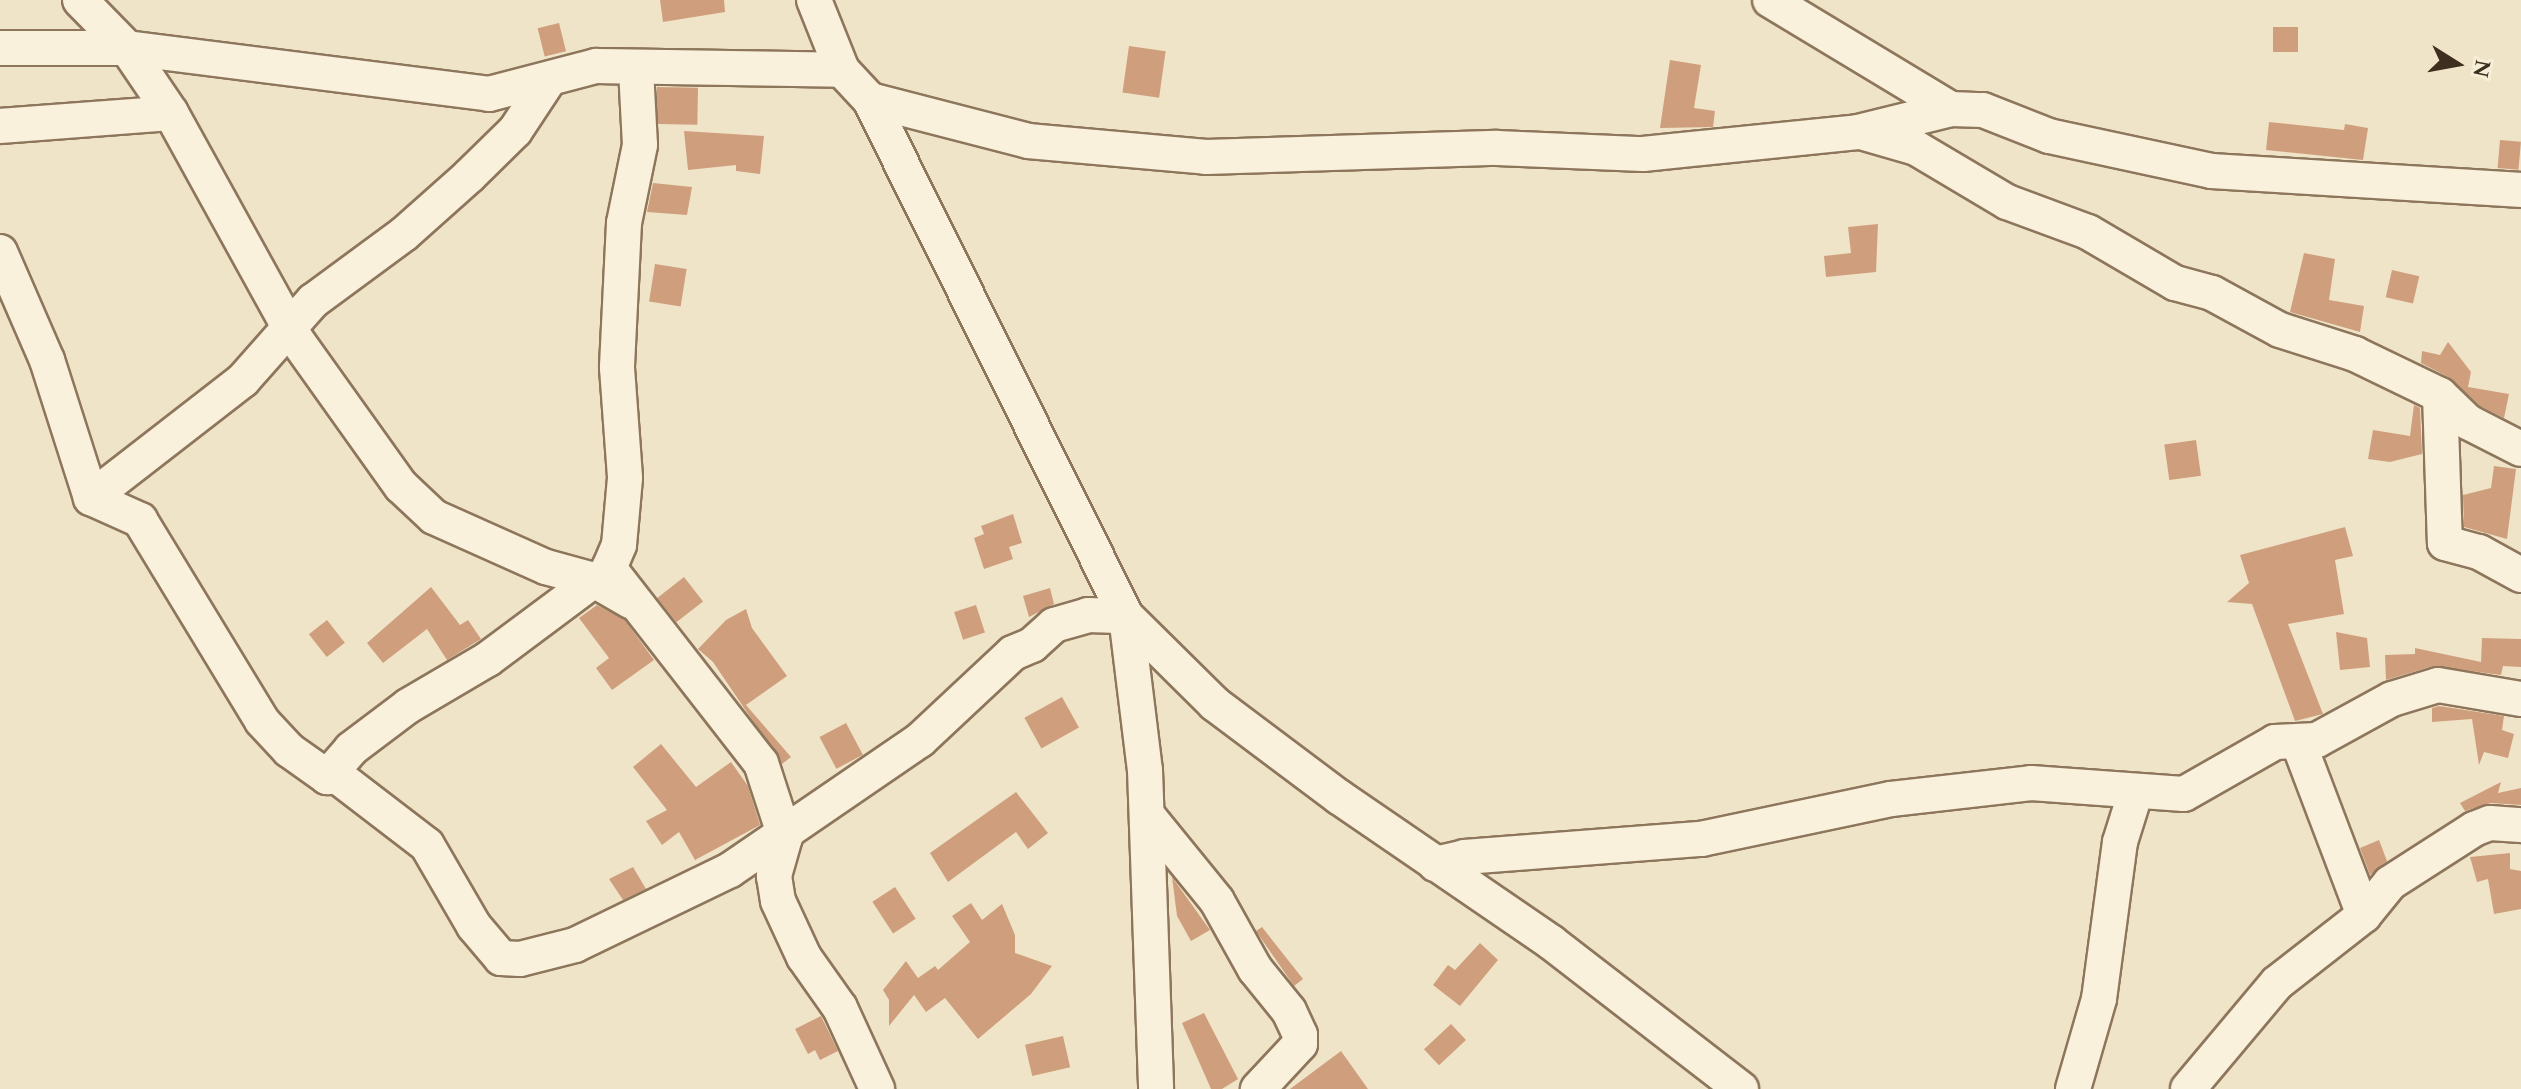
<!DOCTYPE html>
<html>
<head>
<meta charset="utf-8">
<style>
	body { margin:0 }
	#map { position:relative; width:2521px; height:1089px; overflow:hidden; background:#f0e4c8; font-family:Spectral,serif }
	div>[style] { position:absolute }
	.building>* { inset:0; background:#cf9f7d; transform-origin:0 0 }
	.roads { filter:drop-shadow(2px 0 #8d765c) drop-shadow(-2px 0 #8d765c) drop-shadow(0 2px #8d765c) drop-shadow(0 -2px #8d765c) }
	.minor>* { height:34px; margin:-17px; padding:0 17px; transform-origin:17px; border-radius:17px; background:#faf1dc }
	span { translate:-50% -50%; white-space:nowrap; text-align:center; line-height:1.15; -webkit-text-stroke:6px #f7eed8; paint-order:stroke }
	.north { position:absolute; left:2417px; top:24px; width:80px; height:80px; -webkit-text-stroke:6px #f7eed8; paint-order:stroke; rotate:101deg; font-size:22px; font-weight:700; line-height:32px; text-align:center; color:#3d2e20 }
	.north::after { content:''; display:block; margin:auto; width:28px; height:36px; background:#3d2e20; clip-path:polygon(50% 0,100% 100%,50% 72%,0 100%) }
</style>
</head>
<body>
<div id="map">
	<div class="building">
		<div style="clip-path:polygon(660px 0,724px 0,725px 12px,663px 22px)"></div>
		<div style="left:559px;top:23px;width:29px;height:22px;rotate:76deg"></div>
		<div style="left:2273px;top:27px;width:25px;height:25px"></div>
		<div style="left:1129px;top:46px;width:37px;height:47px;rotate:8deg"></div>
		<div style="clip-path:polygon(1670px 60px,1701px 65px,1694px 108px,1715px 111px,1713px 127px,1660px 128px)"></div>
		<div style="left:657px;top:87px;width:41px;height:37px;rotate:1deg"></div>
		<div style="clip-path:polygon(2269px 122px,2344px 130px,2345px 124px,2368px 128px,2363px 160px,2266px 150px)"></div>
		<div style="clip-path:polygon(684px 131px,764px 136px,760px 174px,736px 171px,736px 165px,688px 170px)"></div>
		<div style="left:2500px;top:140px;width:21px;height:28px;rotate:5deg"></div>
		<div style="clip-path:polygon(653px 183px,692px 187px,687px 215px,647px 212px)"></div>
		<div style="clip-path:polygon(1878px 224px,1876px 272px,1826px 277px,1824px 256px,1851px 253px,1848px 227px)"></div>
		<div style="clip-path:polygon(2304px 253px,2335px 259px,2329px 300px,2364px 306px,2360px 332px,2290px 312px)"></div>
		<div style="left:655px;top:264px;width:32px;height:38px;rotate:9deg"></div>
		<div style="left:2392px;top:270px;width:28px;height:28px;rotate:13deg"></div>
		<div style="clip-path:polygon(2448px 342px,2471px 372px,2468px 387px,2509px 394px,2504px 418px,2480px 406px,2450px 378px,2421px 363px,2422px 351px,2440px 355px)"></div>
		<div style="clip-path:polygon(2414px 405px,2420px 408px,2422px 454px,2390px 462px,2368px 459px,2373px 430px,2410px 436px)"></div>
		<div style="left:2196px;top:440px;width:36px;height:32px;rotate:82deg"></div>
		<div style="clip-path:polygon(2494px 466px,2516px 469px,2507px 539px,2464px 527px,2463px 495px,2491px 488px)"></div>
		<div style="clip-path:polygon(1013px 514px,1022px 543px,1009px 547px,1013px 559px,984px 569px,974px 538px,984px 534px,981px 526px)"></div>
		<div style="clip-path:polygon(2345px 527px,2353px 556px,2335px 560px,2344px 614px,2288px 624px,2323px 714px,2295px 721px,2252px 604px,2227px 602px,2249px 583px,2240px 555px)"></div>
		<div style="left:684px;top:577px;width:31px;height:34px;rotate:52deg"></div>
		<div style="clip-path:polygon(431px 587px,460px 625px,468px 620px,481px 639px,447px 660px,427px 629px,383px 663px,367px 643px)"></div>
		<div style="clip-path:polygon(1050px 588px,1054px 604px,1029px 617px,1023px 596px)"></div>
		<div style="clip-path:polygon(597px 605px,624px 619px,654px 660px,612px 690px,596px 668px,609px 658px,579px 618px)"></div>
		<div style="left:976px;top:605px;width:29px;height:23px;rotate:72deg"></div>
		<div style="clip-path:polygon(746px 609px,752px 628px,787px 676px,746px 705px,791px 757px,782px 764px,713px 662px,698px 649px,726px 620px)"></div>
		<div style="left:327px;top:620px;width:29px;height:23px;rotate:52deg"></div>
		<div style="clip-path:polygon(2336px 632px,2367px 638px,2370px 667px,2340px 670px)"></div>
		<div style="clip-path:polygon(2482px 638px,2521px 639px,2521px 667px,2503px 666px,2501px 675px,2433px 666px,2386px 680px,2385px 655px,2415px 654px,2415px 648px,2481px 662px)"></div>
		<div style="left:1062px;top:697px;width:35px;height:43px;rotate:61deg"></div>
		<div style="clip-path:polygon(2439px 706px,2504px 716px,2502px 730px,2514px 734px,2508px 758px,2484px 752px,2479px 765px,2472px 719px,2432px 722px,2432px 708px)"></div>
		<div style="left:846px;top:723px;width:36px;height:30px;rotate:62deg"></div>
		<div style="clip-path:polygon(661px 744px,696px 787px,731px 762px,748px 786px,760px 825px,695px 860px,679px 832px,662px 845px,646px 821px,667px 810px,633px 767px)"></div>
		<div style="clip-path:polygon(2501px 782px,2498px 793px,2521px 788px,2521px 805px,2491px 803px,2465px 811px,2460px 803px)"></div>
		<div style="clip-path:polygon(1016px 792px,1048px 833px,1028px 849px,1016px 832px,948px 882px,930px 853px)"></div>
		<div style="clip-path:polygon(2379px 840px,2387px 861px,2370px 875px,2360px 848px)"></div>
		<div style="clip-path:polygon(2510px 853px,2510px 869px,2521px 871px,2521px 909px,2494px 914px,2488px 879px,2477px 882px,2470px 857px)"></div>
		<div style="clip-path:polygon(633px 867px,646px 889px,623px 900px,609px 879px)"></div>
		<div style="clip-path:polygon(1172px 877px,1210px 930px,1191px 941px,1177px 916px)"></div>
		<div style="left:895px;top:887px;width:38px;height:27px;rotate:57deg"></div>
		<div style="clip-path:polygon(971px 903px,982px 920px,1002px 904px,1015px 935px,1015px 953px,1052px 966px,1031px 994px,978px 1039px,945px 998px,926px 1012px,914px 995px,889px 1026px,889px 1000px,883px 990px,906px 961px,918px 978px,935px 966px,938px 970px,970px 942px,952px 916px)"></div>
		<div style="clip-path:polygon(1262px 927px,1303px 979px,1294px 986px,1256px 931px)"></div>
		<div style="clip-path:polygon(1480px 943px,1498px 960px,1460px 1006px,1433px 985px,1448px 965px,1455px 970px)"></div>
		<div style="clip-path:polygon(1204px 1013px,1238px 1079px,1222px 1089px,1211px 1089px,1182px 1023px)"></div>
		<div style="clip-path:polygon(821px 1016px,838px 1051px,820px 1060px,815px 1050px,808px 1054px,795px 1029px)"></div>
		<div style="left:1451px;top:1024px;width:22px;height:37px;rotate:47deg"></div>
		<div style="left:1063px;top:1036px;width:32px;height:39px;rotate:77deg"></div>
		<div style="clip-path:polygon(1341px 1051px,1368px 1089px,1290px 1089px)"></div>
	</div>
	<div class="roads">
		<div class="minor">
			<div style="left:80px;top:0;width:67px;rotate:45.6deg"></div>
			<div style="left:127px;top:48px;width:78px;rotate:55.9deg"></div>
			<div style="left:171px;top:113px;width:258px;rotate:61.1deg"></div>
			<div style="left:296px;top:339px;width:181px;rotate:54.5deg"></div>
			<div style="left:401px;top:486px;width:45px;rotate:43.2deg"></div>
			<div style="left:434px;top:517px;width:123px;rotate:24.1deg"></div>
			<div style="left:546px;top:567px;width:50px;rotate:15.2deg"></div>
			<div style="left:594px;top:580px;width:42px;rotate:30.3deg"></div>
			<div style="left:814px;top:0;width:75px;rotate:68.2deg"></div>
			<div style="left:842px;top:70px;width:41px;rotate:47deg"></div>
			<div style="left:870px;top:100px;width:576px;rotate:63.61deg"></div>
			<div style="left:1126px;top:616px;width:155px;rotate:83deg"></div>
			<div style="left:1145px;top:770px;width:319px;rotate:88deg"></div>
			<div style="left:1770px;top:0;width:211px;rotate:31.1deg"></div>
			<div style="left:0;top:48px;width:127px"></div>
			<div style="left:127px;top:48px;width:365px;rotate:7.2deg"></div>
			<div style="left:489px;top:94px;width:111px;rotate:-14.7deg"></div>
			<div style="left:596px;top:66px;width:246px;rotate:0.9deg"></div>
			<div style="left:636px;top:69px;width:76px;rotate:87deg"></div>
			<div style="left:640px;top:145px;width:80px;rotate:101.6deg"></div>
			<div style="left:624px;top:223px;width:145px;rotate:92.8deg"></div>
			<div style="left:617px;top:368px;width:110px;rotate:85.8deg"></div>
			<div style="left:625px;top:478px;width:67px;rotate:95.1deg"></div>
			<div style="left:619px;top:545px;width:25px;rotate:113deg"></div>
			<div style="left:609px;top:568px;width:247px;rotate:52.1deg"></div>
			<div style="left:761px;top:763px;width:78px;rotate:72deg"></div>
			<div style="left:785px;top:837px;width:41px;rotate:105.8deg"></div>
			<div style="left:774px;top:876px;width:25px;rotate:81deg"></div>
			<div style="left:778px;top:901px;width:62px;rotate:65.1deg"></div>
			<div style="left:804px;top:957px;width:62px;rotate:54.8deg"></div>
			<div style="left:840px;top:1008px;width:89px;rotate:65.4deg"></div>
			<div style="left:870px;top:100px;width:163px;rotate:14.5deg"></div>
			<div style="left:1028px;top:141px;width:179px;rotate:5.1deg"></div>
			<div style="left:1206px;top:157px;width:291px;rotate:-1.8deg"></div>
			<div style="left:1497px;top:148px;width:146px;rotate:2.4deg"></div>
			<div style="left:1643px;top:154px;width:216px;rotate:-5.8deg"></div>
			<div style="left:1858px;top:132px;width:96px;rotate:-13.9deg"></div>
			<div style="left:1951px;top:109px;width:32px;rotate:2deg"></div>
			<div style="left:1983px;top:110px;width:71px;rotate:21.5deg"></div>
			<div style="left:2049px;top:136px;width:167px;rotate:12.1deg"></div>
			<div style="left:2212px;top:171px;width:310px;rotate:3.5deg"></div>
			<div style="left:0;top:126px;width:171px;rotate:-4.3deg"></div>
			<div style="left:1864px;top:133px;width:54px;rotate:16.1deg"></div>
			<div style="left:1916px;top:148px;width:106px;rotate:30.7deg"></div>
			<div style="left:2007px;top:202px;width:86px;rotate:20.3deg"></div>
			<div style="left:2088px;top:232px;width:101px;rotate:30.4deg"></div>
			<div style="left:2175px;top:283px;width:38px;rotate:15deg"></div>
			<div style="left:2212px;top:293px;width:77px;rotate:28.6deg"></div>
			<div style="left:2280px;top:330px;width:79px;rotate:17.7deg"></div>
			<div style="left:2355px;top:354px;width:94px;rotate:25.8deg"></div>
			<div style="left:2440px;top:395px;width:39px;rotate:44deg"></div>
			<div style="left:2468px;top:422px;width:59px;rotate:27deg"></div>
			<div style="left:0;top:252px;width:118px;rotate:66.5deg"></div>
			<div style="left:47px;top:360px;width:145px;rotate:72.3deg"></div>
			<div style="left:91px;top:498px;width:54px;rotate:24.2deg"></div>
			<div style="left:140px;top:520px;width:235px;rotate:58.7deg"></div>
			<div style="left:262px;top:721px;width:40px;rotate:47deg"></div>
			<div style="left:289px;top:750px;width:47px;rotate:35.4deg"></div>
			<div style="left:327px;top:777px;width:10px;rotate:-6deg"></div>
			<div style="left:337px;top:776px;width:113px;rotate:37.5deg"></div>
			<div style="left:427px;top:845px;width:94px;rotate:59.9deg"></div>
			<div style="left:474px;top:926px;width:42px;rotate:49.8deg"></div>
			<div style="left:501px;top:958px;width:19px;rotate:3deg"></div>
			<div style="left:520px;top:959px;width:57px;rotate:-14.3deg"></div>
			<div style="left:575px;top:945px;width:172px;rotate:-25.8deg"></div>
			<div style="left:730px;top:870px;width:230px;rotate:-34.4deg"></div>
			<div style="left:920px;top:740px;width:127px;rotate:-43.1deg"></div>
			<div style="left:1013px;top:653px;width:21px;rotate:-23deg"></div>
			<div style="left:1032px;top:645px;width:30px;rotate:-42deg"></div>
			<div style="left:1054px;top:625px;width:35px;rotate:-16deg"></div>
			<div style="left:1088px;top:615px;width:38px;rotate:2deg"></div>
			<div style="left:1126px;top:616px;width:125px;rotate:44.7deg"></div>
			<div style="left:1215px;top:704px;width:155px;rotate:36.9deg"></div>
			<div style="left:1339px;top:797px;width:258px;rotate:34.4deg"></div>
			<div style="left:1552px;top:943px;width:239px;rotate:37.7deg"></div>
			<div style="left:2440px;top:395px;width:148px;rotate:88.1deg"></div>
			<div style="left:2445px;top:543px;width:35px;rotate:15deg"></div>
			<div style="left:2479px;top:552px;width:48px;rotate:28.7deg"></div>
			<div style="left:91px;top:498px;width:192px;rotate:-37.8deg"></div>
			<div style="left:243px;top:380px;width:106px;rotate:-48.5deg"></div>
			<div style="left:313px;top:301px;width:113px;rotate:-36.4deg"></div>
			<div style="left:404px;top:234px;width:87px;rotate:-41.7deg"></div>
			<div style="left:469px;top:176px;width:64px;rotate:-44.4deg"></div>
			<div style="left:515px;top:131px;width:60px;rotate:-56.6deg"></div>
			<div style="left:2299px;top:744px;width:183px;rotate:69.2deg"></div>
			<div style="left:327px;top:777px;width:37px;rotate:-49deg"></div>
			<div style="left:351px;top:749px;width:71px;rotate:-37deg"></div>
			<div style="left:408px;top:706px;width:93px;rotate:-30.4deg"></div>
			<div style="left:488px;top:659px;width:132px;rotate:-36.7deg"></div>
			<div style="left:1148px;top:816px;width:109px;rotate:50.9deg"></div>
			<div style="left:1217px;top:901px;width:78px;rotate:60.8deg"></div>
			<div style="left:1255px;top:969px;width:54px;rotate:51deg"></div>
			<div style="left:1289px;top:1011px;width:26px;rotate:65deg"></div>
			<div style="left:1300px;top:1035px;width:9px;rotate:90deg"></div>
			<div style="left:1300px;top:1044px;width:62px;rotate:133deg"></div>
			<div style="left:1435px;top:864px;width:31px;rotate:-13deg"></div>
			<div style="left:1465px;top:857px;width:237px;rotate:-4.4deg"></div>
			<div style="left:1701px;top:839px;width:194px;rotate:-11.9deg"></div>
			<div style="left:1891px;top:799px;width:141px;rotate:-6.5deg"></div>
			<div style="left:2031px;top:783px;width:153px;rotate:4.1deg"></div>
			<div style="left:2184px;top:794px;width:105px;rotate:-29.7deg"></div>
			<div style="left:2275px;top:742px;width:42px;rotate:-2.7deg"></div>
			<div style="left:2317px;top:740px;width:85px;rotate:-28.7deg"></div>
			<div style="left:2392px;top:699px;width:48px;rotate:-16.9deg"></div>
			<div style="left:2438px;top:685px;width:84px;rotate:9.6deg"></div>
			<div style="left:2073px;top:1089px;width:94px;rotate:-73.9deg"></div>
			<div style="left:2099px;top:999px;width:158px;rotate:-82.4deg"></div>
			<div style="left:2120px;top:842px;width:50px;rotate:-72.6deg"></div>
			<div style="left:2188px;top:1089px;width:138px;rotate:-50deg"></div>
			<div style="left:2277px;top:983px;width:110px;rotate:-38deg"></div>
			<div style="left:2364px;top:915px;width:41px;rotate:-50.9deg"></div>
			<div style="left:2390px;top:883px;width:100px;rotate:-32.7deg"></div>
			<div style="left:2474px;top:829px;width:17px;rotate:-21deg"></div>
			<div style="left:2490px;top:823px;width:31px;rotate:4deg"></div>
		</div>
	</div>
	<div class="north">N</div>
</div>
</body>
</html>
